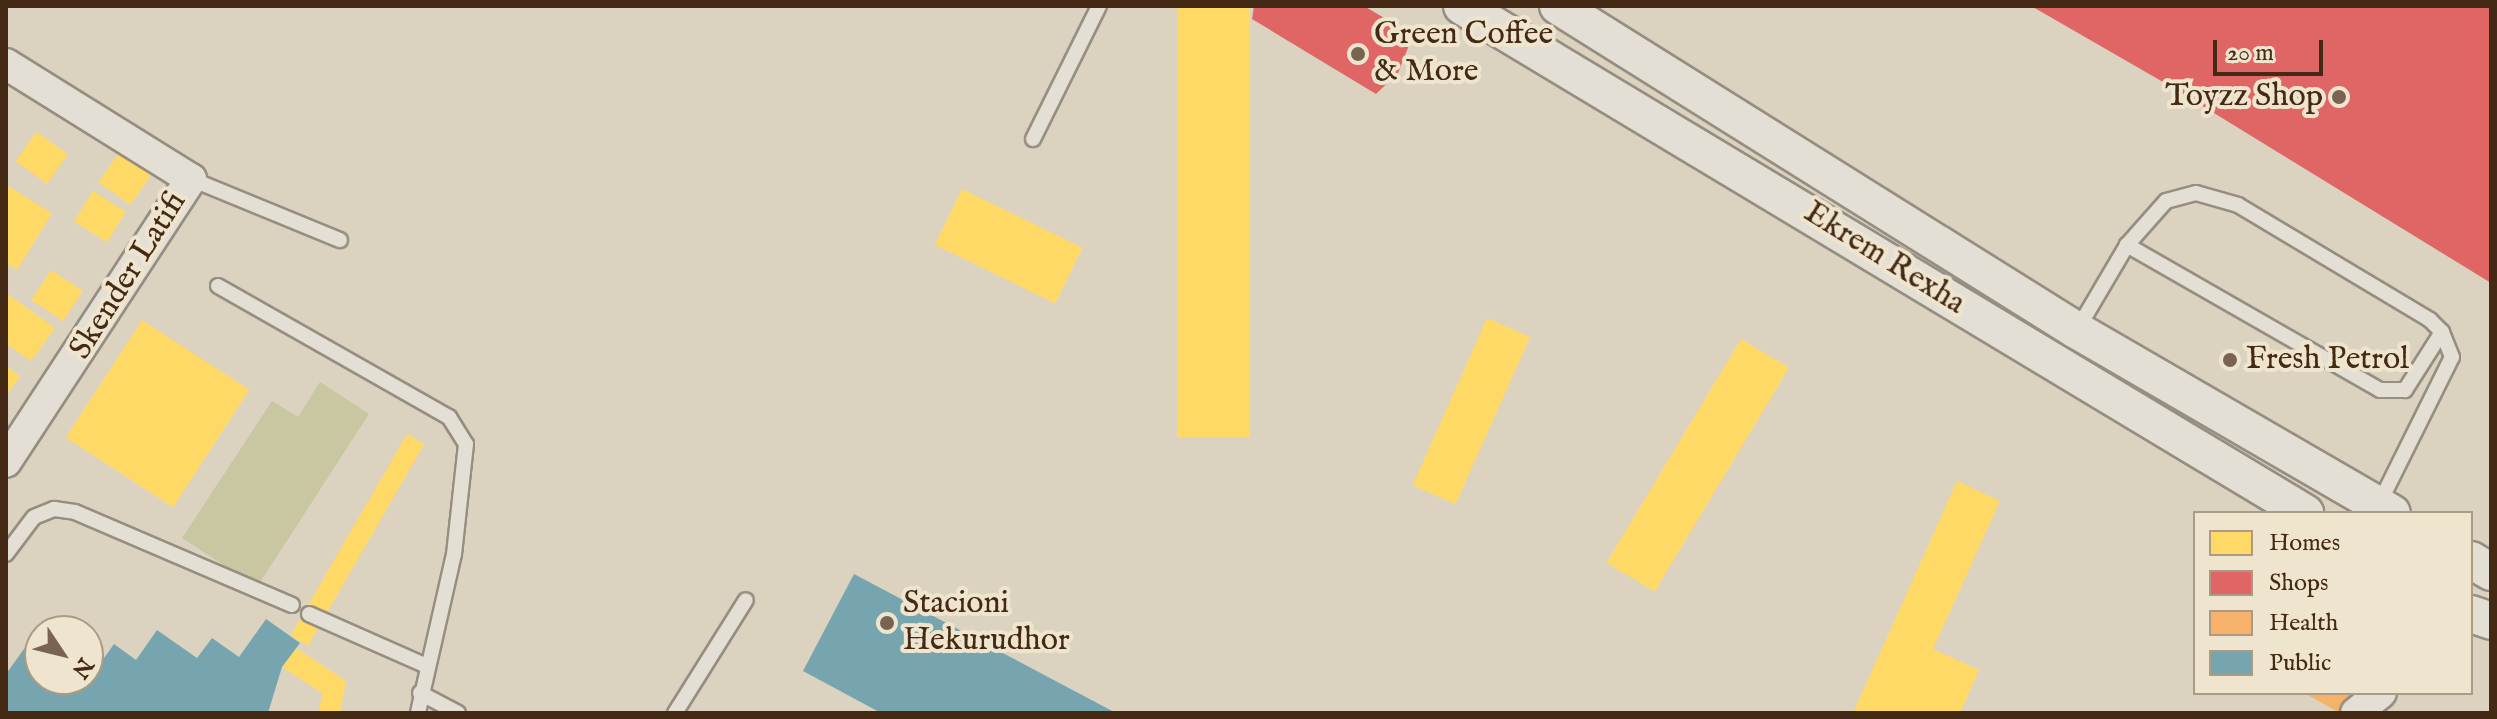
<!DOCTYPE html>
<html>
<head>
<meta charset="utf-8">
<style>
	body { margin:0 }
	#map { position:relative; width:2497px; height:719px; overflow:hidden; background:#dbd3c0; font-family:"IM FELL English",serif }
	div>[style] { position:absolute }
	.green>* { inset:0; background:#c8c7a2 }
	.homes>* { inset:0; background:#ffd966; transform-origin:0 0 }
	.shops>* { inset:0; background:#e06666 }
	.health>* { inset:0; background:#f6b26b }
	.public>* { inset:0; background:#76a5af }
	.roads { filter:drop-shadow(2px 0 #968e81) drop-shadow(-2px 0 #968e81) drop-shadow(0 2px #968e81) drop-shadow(0 -2px #968e81) }
	.service>* { height:14px; margin:-7px; padding:0 7px; transform-origin:7px; border-radius:7px; background:#e3dfd5 }
	.minor>* { height:30px; margin:-15px; padding:0 15px; transform-origin:15px; border-radius:15px; background:#e3dfd5 }
	.tertiary>* { height:36px; margin:-18px; padding:0 18px; transform-origin:18px; border-radius:18px; background:#e3dfd5 }
	.dots>* { width:22px; height:22px; translate:-50% -50%; box-sizing:border-box; border:4px solid #efe5ce; border-radius:50% }
	span { translate:-50% -50%; white-space:nowrap; text-align:center; line-height:1.15; -webkit-text-stroke:8px #efe5ce; paint-order:stroke }
	.poi-label { font-size:32px; color:#442915 }
	.left { translate:0 -50%; text-align:left }
	.right { translate:-100% -50%; text-align:right }
	.street-label { font-size:32px; color:#442915 }
	.frame { position:absolute; inset:0; border:8px solid #442915; pointer-events:none }
	.legend { position:absolute; left:2193px; top:511px; width:280px; height:184px; box-sizing:border-box; background:#efe5ce; border:2px solid #ab9a84; margin:0; padding:10px 14px; list-style:none; font-size:24px; color:#442915 }
	.legend li { display:flex; align-items:center; gap:16px; height:40px }
	.legend b { width:40px; border:2px solid #ab9a84 }
	.north { position:absolute; left:24px; top:615px; width:80px; height:80px; box-sizing:border-box; background:#efe5ce; border:2px solid #ab9a84; border-radius:50%; rotate:125deg; font-size:22px; font-weight:700; line-height:32px; text-align:center; color:#442915 }
	.north::after { content:''; display:block; margin:auto; width:28px; height:36px; background:#796451; clip-path:polygon(50% 0,100% 100%,50% 72%,0 100%) }
	.scale { position:absolute; left:2213px; top:40px; width:110px; height:36px; box-sizing:border-box; border:4px solid #442915; border-top:0; padding-left:10px; font-size:24px; line-height:28px; white-space:nowrap; color:#442915; -webkit-text-stroke:6px #efe5ce; paint-order:stroke }
</style>
</head>
<body>
<div id="map">
	<div class="green">
		<div style="clip-path:polygon(320px 382px,369px 414px,257px 587px,182px 538px,272px 401px,298px 417px)"></div>
	</div>
	<div class="homes">
		<div style="left:1177px;top:6px;width:73px;height:431px"></div>
		<div style="left:36px;top:132px;width:39px;height:36px;rotate:35deg"></div>
		<div style="left:119px;top:153px;width:39px;height:36px;rotate:35deg"></div>
		<div style="clip-path:polygon(6px 185px,52px 213px,17px 270px,6px 263px)"></div>
		<div style="left:962px;top:189px;width:134px;height:62px;rotate:26deg"></div>
		<div style="left:93px;top:191px;width:39px;height:36px;rotate:32deg"></div>
		<div style="left:51px;top:270px;width:38px;height:36px;rotate:33deg"></div>
		<div style="clip-path:polygon(6px 293px,55px 328px,31px 361px,6px 344px)"></div>
		<div style="left:1487px;top:318px;width:47px;height:183px;rotate:24deg"></div>
		<div style="left:142px;top:320px;width:128px;height:140px;rotate:33deg"></div>
		<div style="left:1741px;top:339px;width:56px;height:261px;rotate:31deg"></div>
		<div style="clip-path:polygon(6px 366px,20px 376px,6px 396px)"></div>
		<div style="left:407px;top:434px;width:20px;height:233px;rotate:30deg"></div>
		<div style="clip-path:polygon(1957px 481px,2000px 501px,1933px 649px,1979px 670px,1960px 713px,1853px 713px)"></div>
		<div style="clip-path:polygon(296px 648px,346px 681px,340px 713px,319px 713px,322px 693px,282px 667px)"></div>
	</div>
	<div class="shops">
		<div style="clip-path:polygon(1254px 6px,1364px 6px,1413px 35px,1398px 73px,1376px 94px,1252px 19px)"></div>
		<div style="clip-path:polygon(2031px 6px,2491px 6px,2491px 283px,2170px 86px)"></div>
	</div>
	<div class="health">
		<div style="clip-path:polygon(2304px 693px,2355px 693px,2340px 713px)"></div>
	</div>
	<div class="public">
		<div style="clip-path:polygon(854px 574px,1116px 713px,881px 713px,803px 671px)"></div>
		<div style="clip-path:polygon(266px 619px,300px 643px,282px 667px,268px 713px,6px 713px,6px 674px,29px 642px,40px 649px,40px 679px,87px 682px,114px 644px,136px 660px,157px 630px,197px 658px,212px 638px,239px 657px)"></div>
	</div>
	<div class="roads">
		<div class="service">
			<div style="left:1033px;top:139px;width:148px;rotate:-63.6deg"></div>
			<div style="left:191px;top:179px;width:161px;rotate:22.3deg"></div>
			<div style="left:2196px;top:193px;width:44px;rotate:15.9deg"></div>
			<div style="left:2238px;top:205px;width:224px;rotate:30.9deg"></div>
			<div style="left:2430px;top:320px;width:17px;rotate:45deg"></div>
			<div style="left:2442px;top:332px;width:69px;rotate:122.5deg"></div>
			<div style="left:2405px;top:390px;width:25px;rotate:180deg"></div>
			<div style="left:2380px;top:390px;width:292px;rotate:-150.2deg"></div>
			<div style="left:2127px;top:245px;width:59px;rotate:-48.4deg"></div>
			<div style="left:2166px;top:201px;width:31px;rotate:-15deg"></div>
			<div style="left:218px;top:286px;width:266px;rotate:29.6deg"></div>
			<div style="left:449px;top:417px;width:32px;rotate:58deg"></div>
			<div style="left:466px;top:444px;width:111px;rotate:96.2deg"></div>
			<div style="left:454px;top:554px;width:163px;rotate:102.8deg"></div>
			<div style="left:2077px;top:330px;width:99px;rotate:-59.5deg"></div>
			<div style="left:2379px;top:504px;width:164px;rotate:-63.6deg"></div>
			<div style="left:2452px;top:357px;width:27px;rotate:-112deg"></div>
			<div style="left:6px;top:554px;width:46px;rotate:-52.9deg"></div>
			<div style="left:34px;top:517px;width:22px;rotate:-22deg"></div>
			<div style="left:54px;top:509px;width:21px;rotate:8deg"></div>
			<div style="left:75px;top:512px;width:236px;rotate:23.2deg"></div>
			<div style="left:309px;top:614px;width:129px;rotate:23.8deg"></div>
			<div style="left:420px;top:693px;width:43px;rotate:27.8deg"></div>
			<div style="left:675px;top:713px;width:133px;rotate:-57.9deg"></div>
		</div>
		<div class="minor">
			<div style="left:6px;top:64px;width:218px;rotate:31.9deg"></div>
			<div style="left:191px;top:179px;width:338px;rotate:123.2deg"></div>
			<div style="left:2356px;top:713px;width:32px;rotate:-39deg"></div>
		</div>
		<div class="tertiary">
			<div style="left:1462px;top:6px;width:984px;rotate:31.02deg"></div>
			<div style="left:1558px;top:6px;width:611px;rotate:32.03deg"></div>
			<div style="left:2076px;top:330px;width:365px;rotate:30.1deg"></div>
			<div style="left:2471px;top:560px;width:23px;rotate:31deg"></div>
			<div style="left:2471px;top:614px;width:21px;rotate:19deg"></div>
		</div>
	</div>
	<div class="dots">
		<div style="left:1358px;top:54px;background:#796451"></div>
		<div style="left:2339px;top:97px;background:#796451"></div>
		<div style="left:2230px;top:360px;background:#796451"></div>
		<div style="left:887px;top:623px;background:#796451"></div>
	</div>
	<div class="poi-label">
		<span class="left" style="left:1374px;top:54px">Green Coffee<br>&amp; More</span>
		<span class="right" style="left:2323px;top:97px">Toyzz Shop</span>
		<span class="left" style="left:2246px;top:360px">Fresh Petrol</span>
		<span class="left" style="left:903px;top:623px">Stacioni<br>Hekurudhor</span>
	</div>
	<div class="street-label">
		<span style="left:1884px;top:259px;rotate:32deg">Ekrem Rexha</span>
		<span style="left:129px;top:276px;rotate:-58deg">Skender Latifi</span>
	</div>
	<div class="frame"></div>
	<ul class="legend">
	<li><b style="height:22px;background:#ffd966"></b>Homes</li>
	<li><b style="height:22px;background:#e06666"></b>Shops</li>
	<li><b style="height:22px;background:#f6b26b"></b>Health</li>
	<li><b style="height:22px;background:#76a5af"></b>Public</li>
	</ul>
	<div class="north">N</div>
	<div class="scale">20 m</div>
</div>
</body>
</html>
